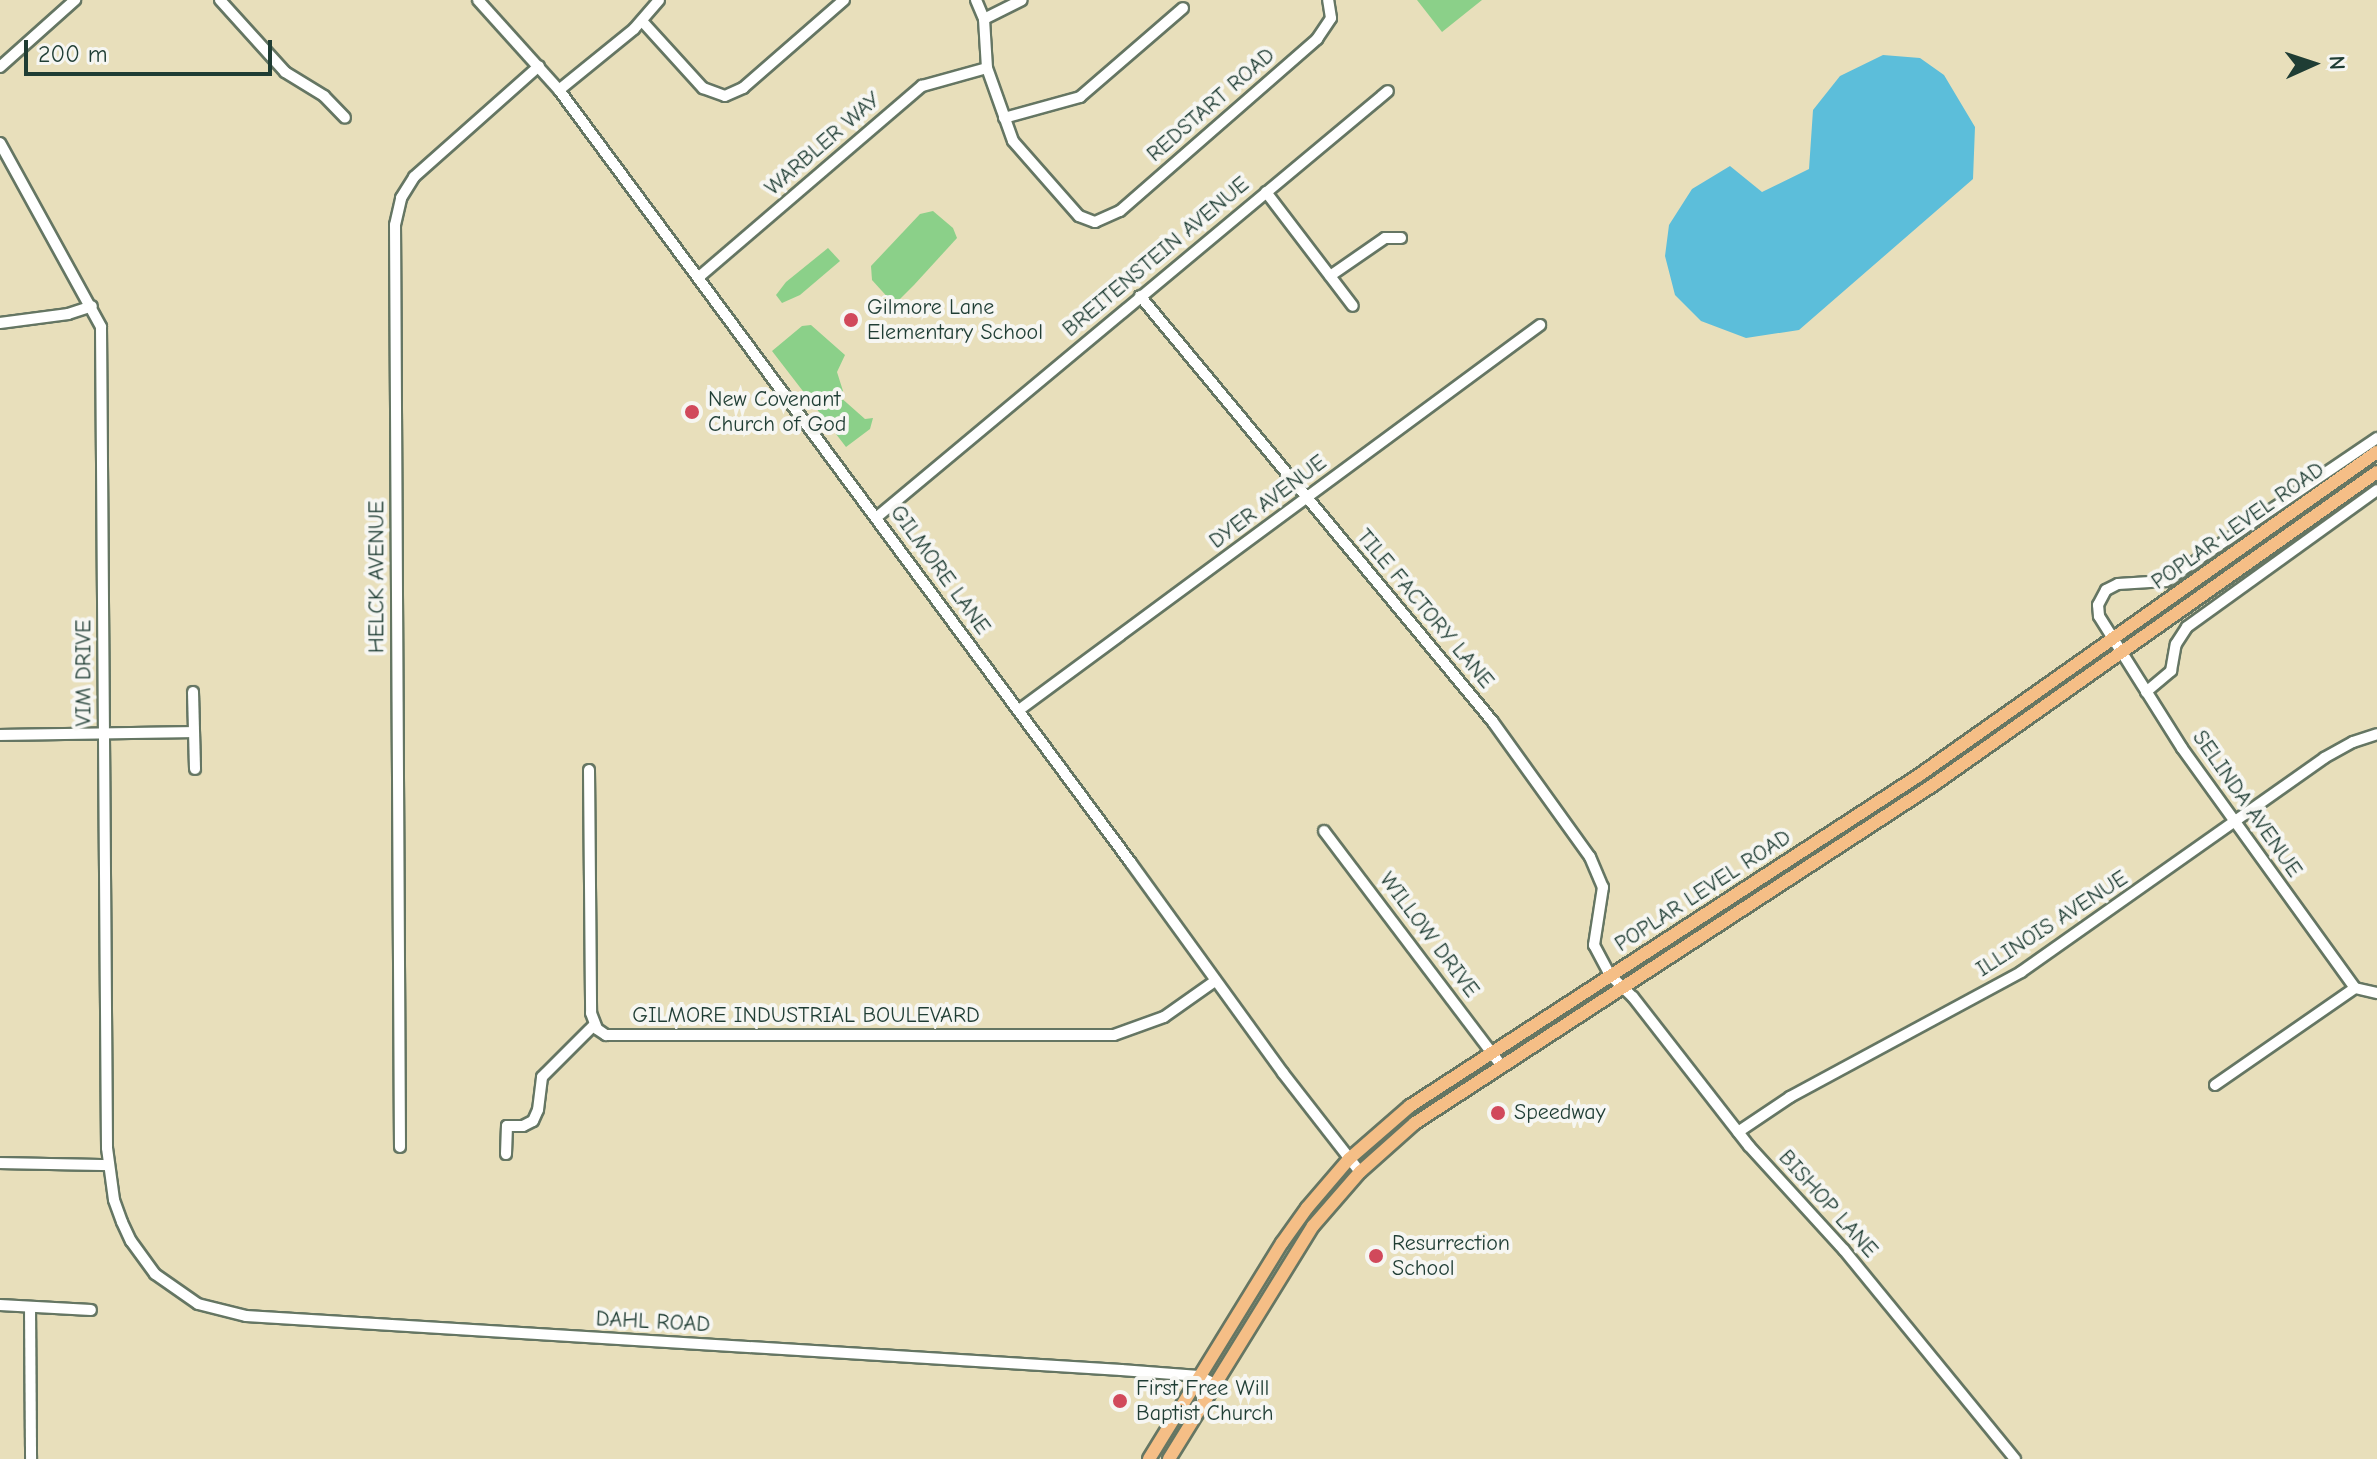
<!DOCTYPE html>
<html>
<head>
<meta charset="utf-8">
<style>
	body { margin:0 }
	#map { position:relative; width:2377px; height:1459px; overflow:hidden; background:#e8dfbb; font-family:"Comic Neue",sans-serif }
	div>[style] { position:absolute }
	.green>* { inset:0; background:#8bd089 }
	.water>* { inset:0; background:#5cbeda }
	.roads { filter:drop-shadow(2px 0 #657663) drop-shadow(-2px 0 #657663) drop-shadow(0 2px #657663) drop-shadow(0 -2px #657663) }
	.minor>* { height:10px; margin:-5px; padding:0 5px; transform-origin:5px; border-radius:5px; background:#fff }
	.major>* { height:12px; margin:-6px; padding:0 6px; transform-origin:6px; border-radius:6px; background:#f5be86 }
	.dots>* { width:22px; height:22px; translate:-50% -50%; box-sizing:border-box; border:4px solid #f6f6f2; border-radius:50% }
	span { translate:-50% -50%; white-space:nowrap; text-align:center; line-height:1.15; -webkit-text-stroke:8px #f6f6f2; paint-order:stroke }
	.street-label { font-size:22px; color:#1f3d34 }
	.poi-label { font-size:22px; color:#1f3d34 }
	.left { translate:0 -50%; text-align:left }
	.north { position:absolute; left:2273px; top:24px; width:80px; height:80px; -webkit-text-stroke:6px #f6f6f2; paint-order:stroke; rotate:87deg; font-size:22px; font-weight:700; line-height:32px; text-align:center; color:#1f3d34 }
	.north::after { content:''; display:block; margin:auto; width:28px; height:36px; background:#1f3d34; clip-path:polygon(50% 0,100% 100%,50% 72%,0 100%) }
	.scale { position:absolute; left:24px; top:40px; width:248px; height:36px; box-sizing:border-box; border:4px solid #1f3d34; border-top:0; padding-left:10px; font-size:24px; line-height:28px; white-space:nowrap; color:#1f3d34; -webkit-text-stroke:6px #f6f6f2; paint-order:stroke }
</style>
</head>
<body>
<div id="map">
	<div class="green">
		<div style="clip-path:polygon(1417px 0,1482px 0,1442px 32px)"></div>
		<div style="clip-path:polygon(933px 211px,953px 228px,957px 238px,914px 285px,900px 299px,891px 301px,872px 280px,871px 266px,920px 214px)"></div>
		<div style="clip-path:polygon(828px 248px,840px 261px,800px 295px,782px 303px,776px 295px,786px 282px)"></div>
		<div style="clip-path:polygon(811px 325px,845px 355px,837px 372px,843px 391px,839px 396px,865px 419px,873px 418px,870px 429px,846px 447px,772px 351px,802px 326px)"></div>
	</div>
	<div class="water">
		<div style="clip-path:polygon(1883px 55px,1920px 58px,1944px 75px,1975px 127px,1973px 179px,1799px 330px,1746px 338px,1701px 321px,1675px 295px,1665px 256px,1669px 225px,1692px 189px,1730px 166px,1762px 192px,1809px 169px,1813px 110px,1840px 76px)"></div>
	</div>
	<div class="roads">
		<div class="minor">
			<div style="left:220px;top:0;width:97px;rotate:47.9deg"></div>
			<div style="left:285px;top:72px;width:46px;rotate:31.6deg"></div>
			<div style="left:324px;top:96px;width:30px;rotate:46deg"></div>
			<div style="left:478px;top:0;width:121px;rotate:48deg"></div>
			<div style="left:559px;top:90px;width:962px;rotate:53.5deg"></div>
			<div style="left:1131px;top:863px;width:259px;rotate:54.1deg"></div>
			<div style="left:1283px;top:1073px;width:125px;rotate:52.1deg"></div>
			<div style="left:976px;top:0;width:21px;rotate:67deg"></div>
			<div style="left:984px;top:19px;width:49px;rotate:86.5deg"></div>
			<div style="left:987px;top:68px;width:77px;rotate:70.4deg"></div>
			<div style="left:1013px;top:141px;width:100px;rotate:48.7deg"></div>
			<div style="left:1079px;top:216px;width:17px;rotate:21deg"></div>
			<div style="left:1095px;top:222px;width:27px;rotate:-24deg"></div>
			<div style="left:1120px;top:211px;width:262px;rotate:-41.1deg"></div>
			<div style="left:1317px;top:39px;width:25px;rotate:-56deg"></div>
			<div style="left:1331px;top:18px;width:18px;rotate:-99deg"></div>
			<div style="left:984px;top:19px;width:42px;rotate:-26.6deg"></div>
			<div style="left:642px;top:21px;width:91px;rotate:47.7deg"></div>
			<div style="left:703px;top:88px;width:23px;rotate:20deg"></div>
			<div style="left:725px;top:96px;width:20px;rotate:-24deg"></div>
			<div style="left:743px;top:88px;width:134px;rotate:-41.1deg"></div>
			<div style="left:0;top:67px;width:101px;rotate:-41.8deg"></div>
			<div style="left:559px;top:90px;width:97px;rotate:-39.1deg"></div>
			<div style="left:634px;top:29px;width:38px;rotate:-49deg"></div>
			<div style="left:1004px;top:118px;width:79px;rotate:-15.4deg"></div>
			<div style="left:1080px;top:97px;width:136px;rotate:-40.8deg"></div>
			<div style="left:0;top:143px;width:210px;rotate:61.2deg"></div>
			<div style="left:101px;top:327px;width:821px;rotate:89.58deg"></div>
			<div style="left:107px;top:1148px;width:52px;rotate:82.3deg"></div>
			<div style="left:114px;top:1200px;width:23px;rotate:70deg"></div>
			<div style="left:122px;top:1222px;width:21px;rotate:65deg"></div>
			<div style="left:131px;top:1241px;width:41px;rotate:54deg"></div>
			<div style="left:155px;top:1274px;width:52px;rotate:34.9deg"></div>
			<div style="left:198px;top:1304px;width:49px;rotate:14deg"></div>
			<div style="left:246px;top:1316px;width:877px;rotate:3.53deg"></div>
			<div style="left:1121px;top:1370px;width:78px;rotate:4.4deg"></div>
			<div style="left:1199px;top:1376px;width:18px;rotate:27deg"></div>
			<div style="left:1266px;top:192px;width:143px;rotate:52.7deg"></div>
			<div style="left:1330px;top:276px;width:67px;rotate:-34.6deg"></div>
			<div style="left:1385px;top:238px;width:16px"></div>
			<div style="left:699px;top:277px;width:294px;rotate:-40.6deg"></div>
			<div style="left:922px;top:86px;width:67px;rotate:-15.5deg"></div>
			<div style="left:1140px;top:296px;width:553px;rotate:50.35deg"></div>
			<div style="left:1493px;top:722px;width:166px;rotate:54.3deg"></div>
			<div style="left:1590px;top:857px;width:33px;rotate:67deg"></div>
			<div style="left:1603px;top:887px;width:59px;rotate:98.8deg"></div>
			<div style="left:1594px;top:945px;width:34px;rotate:62deg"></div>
			<div style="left:1610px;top:975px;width:32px;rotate:44deg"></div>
			<div style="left:1633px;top:997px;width:189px;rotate:52.1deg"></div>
			<div style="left:1749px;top:1146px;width:141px;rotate:47.6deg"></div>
			<div style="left:1844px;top:1250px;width:270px;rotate:50.7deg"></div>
			<div style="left:0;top:323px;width:69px;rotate:-7.5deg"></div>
			<div style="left:68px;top:314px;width:25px;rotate:-18deg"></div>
			<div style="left:877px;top:517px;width:665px;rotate:-39.82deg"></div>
			<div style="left:193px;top:692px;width:77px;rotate:88.5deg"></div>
			<div style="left:2146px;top:692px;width:33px;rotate:-40deg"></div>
			<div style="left:2171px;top:671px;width:27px;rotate:-80deg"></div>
			<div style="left:2176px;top:644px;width:20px;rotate:-57deg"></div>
			<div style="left:2187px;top:627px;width:234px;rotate:-35.8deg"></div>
			<div style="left:1019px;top:710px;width:648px;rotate:-36.46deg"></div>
			<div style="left:0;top:735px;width:193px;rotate:-0.9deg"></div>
			<div style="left:589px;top:770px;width:243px;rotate:89.5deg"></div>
			<div style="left:591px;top:1013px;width:17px;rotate:69deg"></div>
			<div style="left:597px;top:1029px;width:11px;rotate:34deg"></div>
			<div style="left:606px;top:1035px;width:508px"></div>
			<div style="left:1114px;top:1035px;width:53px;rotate:-19.8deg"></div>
			<div style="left:1164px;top:1017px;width:62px;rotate:-35.2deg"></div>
			<div style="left:1324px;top:831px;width:293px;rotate:52.9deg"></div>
			<div style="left:2355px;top:988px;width:296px;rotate:-125.8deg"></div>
			<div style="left:2182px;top:748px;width:156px;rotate:-122.2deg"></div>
			<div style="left:2099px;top:616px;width:11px;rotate:-95deg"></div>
			<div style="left:2098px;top:605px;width:17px;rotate:-62deg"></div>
			<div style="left:2106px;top:590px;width:13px;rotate:-27deg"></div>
			<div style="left:2118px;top:584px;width:48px;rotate:-3.6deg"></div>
			<div style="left:2166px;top:581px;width:255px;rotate:-34.1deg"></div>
			<div style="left:2215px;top:1085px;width:170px;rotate:-34.7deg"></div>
			<div style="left:2355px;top:988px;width:23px;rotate:13deg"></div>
			<div style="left:1738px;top:1132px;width:63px;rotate:-33.9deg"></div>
			<div style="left:1790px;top:1097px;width:263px;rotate:-28.4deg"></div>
			<div style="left:2021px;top:972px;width:371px;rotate:-35.2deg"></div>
			<div style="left:2324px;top:758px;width:33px;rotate:-29deg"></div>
			<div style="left:2353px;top:742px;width:25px;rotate:-18deg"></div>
			<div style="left:400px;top:1147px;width:922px;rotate:-90.31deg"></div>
			<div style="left:395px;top:225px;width:28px;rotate:-77deg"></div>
			<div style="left:401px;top:198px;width:25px;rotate:-58deg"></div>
			<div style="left:414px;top:177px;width:167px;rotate:-41.6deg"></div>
			<div style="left:506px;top:1154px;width:28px;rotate:-88deg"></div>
			<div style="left:507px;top:1126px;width:16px"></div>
			<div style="left:523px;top:1126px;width:11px;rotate:-27deg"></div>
			<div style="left:533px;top:1121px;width:12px;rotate:-66deg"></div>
			<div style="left:538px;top:1110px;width:33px;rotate:-83deg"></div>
			<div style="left:542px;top:1077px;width:74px;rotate:-45deg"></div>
			<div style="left:0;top:1163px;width:109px;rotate:1.1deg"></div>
			<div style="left:0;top:1305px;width:91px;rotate:3.1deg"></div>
			<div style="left:30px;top:1307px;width:152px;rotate:89.6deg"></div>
		</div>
		<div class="major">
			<div style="left:1149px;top:1459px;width:254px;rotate:-58.4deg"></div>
			<div style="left:1282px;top:1243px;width:43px;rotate:-54.5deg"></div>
			<div style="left:1307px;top:1208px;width:65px;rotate:-49.4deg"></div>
			<div style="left:1349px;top:1159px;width:81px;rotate:-41deg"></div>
			<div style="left:1410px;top:1106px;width:606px;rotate:-33.01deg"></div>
			<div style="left:1918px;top:776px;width:562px;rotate:-35.22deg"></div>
			<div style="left:1169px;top:1459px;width:274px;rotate:-58.3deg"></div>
			<div style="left:1313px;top:1226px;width:72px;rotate:-49deg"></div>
			<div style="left:1360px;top:1172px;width:74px;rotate:-41.7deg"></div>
			<div style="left:1415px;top:1123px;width:619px;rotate:-33.12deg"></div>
			<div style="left:1933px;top:785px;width:543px;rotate:-35.18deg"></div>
		</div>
	</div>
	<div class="dots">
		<div style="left:851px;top:320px;background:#d1495b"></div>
		<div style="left:692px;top:412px;background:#d1495b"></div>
		<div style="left:1498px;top:1113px;background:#d1495b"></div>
		<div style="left:1376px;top:1256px;background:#d1495b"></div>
		<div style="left:1120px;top:1401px;background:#d1495b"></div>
	</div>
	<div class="street-label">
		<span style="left:1211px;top:105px;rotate:-41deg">REDSTART ROAD</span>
		<span style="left:823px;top:144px;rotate:-41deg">WARBLER WAY</span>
		<span style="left:1156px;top:257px;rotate:-40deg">BREITENSTEIN AVENUE</span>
		<span style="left:1268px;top:502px;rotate:-37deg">DYER AVENUE</span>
		<span style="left:2238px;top:526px;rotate:-35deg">POPLAR LEVEL ROAD</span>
		<span style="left:940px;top:570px;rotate:54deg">GILMORE LANE</span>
		<span style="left:377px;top:577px;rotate:-90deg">HELCK AVENUE</span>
		<span style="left:1425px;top:609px;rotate:50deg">TILE FACTORY LANE</span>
		<span style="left:84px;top:673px;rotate:-90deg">VIM DRIVE</span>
		<span style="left:2247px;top:804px;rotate:55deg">SELINDA AVENUE</span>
		<span style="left:1703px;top:891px;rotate:-33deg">POPLAR LEVEL ROAD</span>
		<span style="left:2052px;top:924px;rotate:-33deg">ILLINOIS AVENUE</span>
		<span style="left:1429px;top:935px;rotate:53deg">WILLOW DRIVE</span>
		<span style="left:806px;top:1016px">GILMORE INDUSTRIAL BOULEVARD</span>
		<span style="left:1828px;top:1204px;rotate:48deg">BISHOP LANE</span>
		<span style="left:653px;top:1322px;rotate:3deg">DAHL ROAD</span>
	</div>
	<div class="poi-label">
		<span class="left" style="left:867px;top:320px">Gilmore Lane<br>Elementary School</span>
		<span class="left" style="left:708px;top:412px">New Covenant<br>Church of God</span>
		<span class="left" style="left:1514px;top:1113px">Speedway</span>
		<span class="left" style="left:1392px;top:1256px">Resurrection<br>School</span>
		<span class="left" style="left:1136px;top:1401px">First Free Will<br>Baptist Church</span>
	</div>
	<div class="north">N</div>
	<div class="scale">200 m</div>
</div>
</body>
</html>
